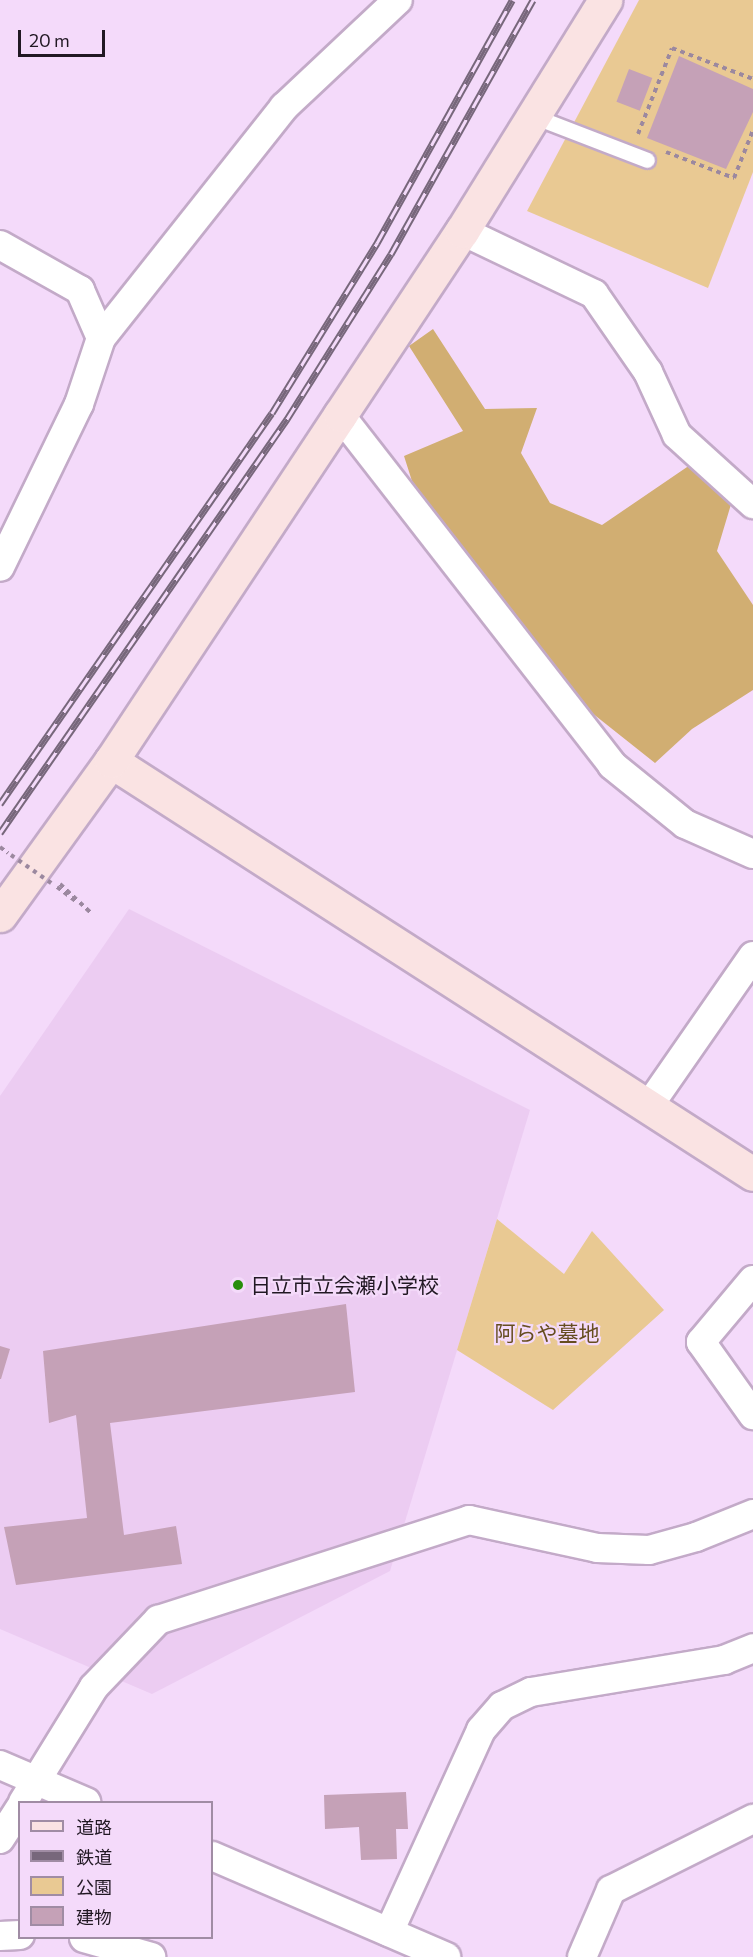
<!DOCTYPE html>
<html>
<head>
<meta charset="utf-8">
<style>
	body { margin:0 }
	#map { position:relative; width:753px; height:1957px; overflow:hidden; background:#f4dafa; font-family:Commissioner,"Noto Sans JP",sans-serif }
	div>[style] { position:absolute }
	.built>* { inset:0; background:#ecccf2 }
	.green>* { inset:0; background:#e9c993 }
	.forest>* { inset:0; background:#d1ae72 }
	.building>* { inset:0; background:#c5a1b7; transform-origin:0 0 }
	.path>* { height:4px; margin-top:-2px; transform-origin:0; background:repeating-linear-gradient(90deg,#9b889f 0 4.5px,transparent 0 9px) }
	.roads { filter:drop-shadow(2px 0 #c3aac8) drop-shadow(-2px 0 #c3aac8) drop-shadow(0 2px #c3aac8) drop-shadow(0 -2px #c3aac8) }
	.lane>* { height:15px; margin:-7.5px; padding:0 7.5px; transform-origin:7.5px; border-radius:7.5px; background:#fff }
	.street>* { height:28px; margin:-14px; padding:0 14px; transform-origin:14px; border-radius:14px; background:#fff }
	.secondary>* { height:33px; margin:-16.5px; padding:0 16.5px; transform-origin:16.5px; border-radius:16.5px; background:#fae3e3 }
	.rail>* { height:7px; margin-top:-3.5px; transform-origin:0; background:repeating-linear-gradient(90deg,#f4dafa 0 14px,#77677b 0 28px); box-sizing:border-box; border-block:2px solid #77677b }
	.path-bridge>* { height:4px; margin-top:-2px; transform-origin:0; background:repeating-linear-gradient(90deg,#9b889f 0 4.5px,transparent 0 9px) }
	.dots>* { width:16px; height:16px; translate:-50% -50%; box-sizing:border-box; border:3px solid #f4dafa; border-radius:50% }
	span { translate:-50% -50%; white-space:nowrap; text-align:center; line-height:1.15; -webkit-text-stroke:4.5px #f4dafa; paint-order:stroke }
	.poi-label { font-size:21px; color:#211823 }
	.left { translate:0 -50%; text-align:left }
	.park-label { font-size:21px; color:#664d20 }
	.legend { position:absolute; left:18px; top:1801px; width:195px; height:138px; box-sizing:border-box; background:#f4dafa; border:2px solid #a08ca4; margin:0; padding:8px 10px; list-style:none; font-size:18px; color:#211823 }
	.legend li { display:flex; align-items:center; gap:12px; height:30px }
	.legend b { width:30px; border:2px solid #a08ca4 }
	.scale { position:absolute; left:18px; top:30px; width:87px; height:27px; box-sizing:border-box; border:3px solid #211823; border-top:0; padding-left:8px; font-size:18px; line-height:21px; white-space:nowrap; color:#211823; -webkit-text-stroke:4px #f4dafa; paint-order:stroke }
</style>
</head>
<body>
<div id="map">
	<div class="built">
		<div style="clip-path:polygon(129px 909px,530px 1110px,390px 1571px,152px 1694px,0 1629px,0 1096px)"></div>
	</div>
	<div class="green">
		<div style="clip-path:polygon(639px 0,753px 0,753px 172px,708px 288px,527px 211px)"></div>
		<div style="clip-path:polygon(497px 1219px,564px 1274px,592px 1231px,664px 1310px,553px 1410px,457px 1350px)"></div>
	</div>
	<div class="forest">
		<div style="clip-path:polygon(433px 329px,485px 409px,537px 408px,521px 453px,550px 503px,602px 525px,690px 465px,732px 501px,717px 551px,753px 605px,753px 690px,692px 729px,655px 763px,587px 709px,418px 500px,404px 456px,463px 431px,409px 346px)"></div>
	</div>
	<div class="building">
		<div style="clip-path:polygon(679px 56px,753px 89px,753px 112px,726px 169px,647px 138px)"></div>
		<div style="left:629px;top:69px;width:25px;height:35px;rotate:21deg"></div>
		<div style="clip-path:polygon(346px 1304px,355px 1392px,110px 1423px,124px 1535px,176px 1526px,182px 1564px,16px 1585px,4px 1527px,87px 1518px,76px 1415px,49px 1423px,43px 1351px)"></div>
		<div style="clip-path:polygon(0 1346px,10px 1349px,1px 1379px,0 1379px)"></div>
		<div style="clip-path:polygon(406px 1792px,408px 1829px,396px 1829px,397px 1859px,361px 1860px,359px 1827px,325px 1829px,324px 1795px)"></div>
	</div>
	<div class="path">
		<div style="left:638px;top:134px;width:92px;rotate:-68.4deg"></div>
		<div style="left:672px;top:48px;width:87px;rotate:20.9deg"></div>
		<div style="left:666px;top:152px;width:73px;rotate:20.9deg"></div>
		<div style="left:734px;top:178px;width:52px;rotate:-68.4deg"></div>
		<div style="left:0;top:847px;width:10px;rotate:37deg"></div>
		<div style="left:60px;top:884px;width:41px;rotate:43deg"></div>
		<div style="left:57px;top:887px;width:25px;rotate:37deg"></div>
	</div>
	<div class="roads">
		<div class="lane">
			<div style="left:533px;top:116px;width:122px;rotate:21.1deg"></div>
		</div>
		<div class="street">
			<div style="left:462px;top:231px;width:146px;rotate:25.5deg"></div>
			<div style="left:594px;top:294px;width:95px;rotate:55.3deg"></div>
			<div style="left:648px;top:372px;width:69px;rotate:65.3deg"></div>
			<div style="left:677px;top:435px;width:103px;rotate:42.2deg"></div>
			<div style="left:0;top:245px;width:92px;rotate:29.4deg"></div>
			<div style="left:80px;top:290px;width:52px;rotate:66.4deg"></div>
			<div style="left:101px;top:338px;width:70px;rotate:108.4deg"></div>
			<div style="left:79px;top:404px;width:181px;rotate:115.9deg"></div>
			<div style="left:101px;top:338px;width:295px;rotate:-51.6deg"></div>
			<div style="left:284px;top:107px;width:156px;rotate:-43.2deg"></div>
			<div style="left:340px;top:415px;width:443px;rotate:52.1deg"></div>
			<div style="left:612px;top:765px;width:94px;rotate:38.9deg"></div>
			<div style="left:685px;top:824px;width:74px;rotate:23.8deg"></div>
			<div style="left:648px;top:1107px;width:184px;rotate:-55.2deg"></div>
			<div style="left:753px;top:1280px;width:81px;rotate:130deg"></div>
			<div style="left:701px;top:1342px;width:90px;rotate:54.5deg"></div>
			<div style="left:0;top:1765px;width:94px;rotate:23.3deg"></div>
			<div style="left:23px;top:1802px;width:135px;rotate:-58.3deg"></div>
			<div style="left:94px;top:1687px;width:93px;rotate:-46.3deg"></div>
			<div style="left:158px;top:1620px;width:327px;rotate:-17.8deg"></div>
			<div style="left:469px;top:1520px;width:131px;rotate:12.3deg"></div>
			<div style="left:597px;top:1548px;width:52px;rotate:2.2deg"></div>
			<div style="left:649px;top:1550px;width:49px;rotate:-15.5deg"></div>
			<div style="left:696px;top:1537px;width:61px;rotate:-22deg"></div>
			<div style="left:0;top:1839px;width:37px;rotate:-57deg"></div>
			<div style="left:212px;top:1856px;width:255px;rotate:23.3deg"></div>
			<div style="left:389px;top:1932px;width:222px;rotate:-65.5deg"></div>
			<div style="left:481px;top:1730px;width:32px;rotate:-49deg"></div>
			<div style="left:502px;top:1706px;width:32px;rotate:-26deg"></div>
			<div style="left:531px;top:1692px;width:196px;rotate:-9.4deg"></div>
			<div style="left:724px;top:1660px;width:31px;rotate:-22deg"></div>
			<div style="left:0;top:1936px;width:20px;rotate:-3deg"></div>
			<div style="left:84px;top:1938px;width:70px;rotate:15.8deg"></div>
			<div style="left:582px;top:1957px;width:73px;rotate:-66.6deg"></div>
			<div style="left:611px;top:1890px;width:159px;rotate:-26.6deg"></div>
		</div>
		<div class="secondary">
			<div style="left:111px;top:761px;width:763px;rotate:32.75deg"></div>
			<div style="left:0;top:915px;width:190px;rotate:-54.2deg"></div>
			<div style="left:111px;top:761px;width:415px;rotate:-56.5deg"></div>
			<div style="left:340px;top:415px;width:221px;rotate:-56.5deg"></div>
			<div style="left:462px;top:231px;width:272px;rotate:-58.2deg"></div>
		</div>
	</div>
	<div class="rail">
		<div style="left:0;top:804px;width:476px;rotate:-55.2deg"></div>
		<div style="left:272px;top:413px;width:200px;rotate:-58.3deg"></div>
		<div style="left:377px;top:243px;width:278px;rotate:-60.9deg"></div>
		<div style="left:0;top:833px;width:504px;rotate:-55.27deg"></div>
		<div style="left:287px;top:419px;width:195px;rotate:-57.8deg"></div>
		<div style="left:391px;top:254px;width:291px;rotate:-60.8deg"></div>
	</div>
	<div class="path-bridge">
		<div style="left:11px;top:855px;width:52px;rotate:34.9deg"></div>
	</div>
	<div class="dots">
		<div style="left:238px;top:1285px;background:#288e0b"></div>
	</div>
	<div class="poi-label">
		<span class="left" style="left:250px;top:1285px">日立市立会瀬小学校</span>
	</div>
	<div class="park-label">
		<span style="left:547px;top:1333px">阿らや墓地</span>
	</div>
	<ul class="legend">
	<li><b style="height:8px;background:#fae3e3"></b>道路</li>
	<li><b style="height:8px;background:#77677b"></b>鉄道</li>
	<li><b style="height:16px;background:#e9c993"></b>公園</li>
	<li><b style="height:16px;background:#c5a1b7"></b>建物</li>
	</ul>
	<div class="scale">20 m</div>
</div>
</body>
</html>
